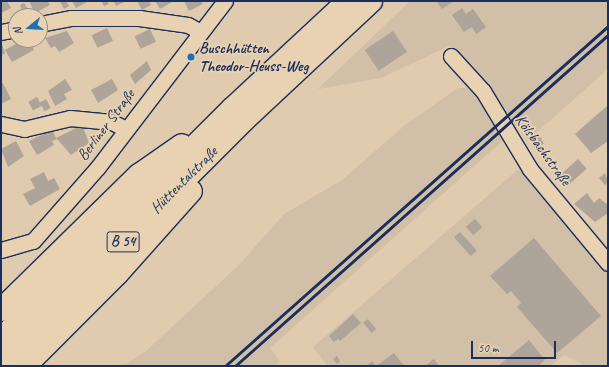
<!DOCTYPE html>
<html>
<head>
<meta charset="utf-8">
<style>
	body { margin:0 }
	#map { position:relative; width:609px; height:367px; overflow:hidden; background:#e0cbae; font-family:Caveat,sans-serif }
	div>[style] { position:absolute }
	.built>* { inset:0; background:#d1bfa8 }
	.building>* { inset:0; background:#afa499; transform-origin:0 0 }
	.roads { filter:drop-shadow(1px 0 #1b2f5e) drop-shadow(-1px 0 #1b2f5e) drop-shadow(0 1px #1b2f5e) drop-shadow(0 -1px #1b2f5e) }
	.minor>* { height:15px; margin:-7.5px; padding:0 7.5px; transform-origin:7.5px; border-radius:7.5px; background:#e8d2b1 }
	.highway>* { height:22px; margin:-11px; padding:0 11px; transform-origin:11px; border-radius:11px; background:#e8d2b1 }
	.rail>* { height:3px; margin:-1.5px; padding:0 1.5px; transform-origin:1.5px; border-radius:1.5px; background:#1b2f5e }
	.dots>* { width:11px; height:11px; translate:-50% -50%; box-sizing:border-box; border:2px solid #e8d2b1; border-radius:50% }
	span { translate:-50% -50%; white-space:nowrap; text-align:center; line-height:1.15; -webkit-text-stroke:3.5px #e8d2b1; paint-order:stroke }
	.shield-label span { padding:1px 3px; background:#e8d2b1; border:1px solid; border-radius:3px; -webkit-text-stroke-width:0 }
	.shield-label { font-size:15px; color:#1b2f5e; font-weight:700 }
	.poi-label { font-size:16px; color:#1b2f5e; font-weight:700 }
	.left { translate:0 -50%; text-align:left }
	.street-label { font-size:16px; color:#1b2f5e }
	.frame { position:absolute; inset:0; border:2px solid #1b2f5e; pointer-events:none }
	.north { position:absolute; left:8px; top:8px; width:40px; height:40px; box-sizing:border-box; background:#e8d2b1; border:1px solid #969190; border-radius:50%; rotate:252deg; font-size:11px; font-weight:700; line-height:16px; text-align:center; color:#1b2f5e }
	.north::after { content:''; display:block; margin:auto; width:14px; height:18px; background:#1f6fb2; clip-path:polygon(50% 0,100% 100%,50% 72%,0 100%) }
	.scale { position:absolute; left:471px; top:341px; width:85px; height:18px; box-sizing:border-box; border:2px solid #1b2f5e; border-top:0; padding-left:5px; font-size:12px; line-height:14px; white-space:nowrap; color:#1b2f5e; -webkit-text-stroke:3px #e8d2b1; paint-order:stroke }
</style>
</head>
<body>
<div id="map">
	<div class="built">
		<div style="clip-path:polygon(410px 1px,608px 1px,608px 69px,527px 141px,519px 126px,270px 348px,280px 362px,275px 366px,112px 366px,126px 364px,146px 351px,240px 264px,284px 214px,342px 180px,405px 125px,458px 88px,475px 88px,473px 65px,460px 65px,449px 46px,381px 78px,318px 89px)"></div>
		<div style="clip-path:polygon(522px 166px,608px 271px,608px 366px,586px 366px,564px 355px,550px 366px,327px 366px,313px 347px)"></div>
	</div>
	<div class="building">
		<div style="clip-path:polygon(1px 1px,7px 1px,11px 8px,1px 13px)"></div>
		<div style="clip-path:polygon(29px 1px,48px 1px,50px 5px,35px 13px)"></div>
		<div style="clip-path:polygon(60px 1px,66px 1px,69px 6px,64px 9px)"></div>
		<div style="clip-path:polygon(72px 1px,89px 1px,76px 8px)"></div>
		<div style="clip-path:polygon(101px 1px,107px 1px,109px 4px,104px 6px)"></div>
		<div style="clip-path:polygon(113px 1px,126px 1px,116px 6px)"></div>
		<div style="clip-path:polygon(137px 1px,149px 1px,151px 5px,142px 10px)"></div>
		<div style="clip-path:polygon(155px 1px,174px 1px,160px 9px)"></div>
		<div style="clip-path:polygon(184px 1px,201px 1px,203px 4px,189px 11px)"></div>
		<div style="clip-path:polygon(436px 1px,454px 1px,442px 9px)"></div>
		<div style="clip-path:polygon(24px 3px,29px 11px,24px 14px,20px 5px)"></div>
		<div style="clip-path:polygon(462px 8px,466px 14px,473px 9px,486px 27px,476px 34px,472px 27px,464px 32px,452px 15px)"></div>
		<div style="left:107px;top:28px;width:14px;height:17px;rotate:65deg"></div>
		<div style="left:150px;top:29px;width:14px;height:17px;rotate:65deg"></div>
		<div style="clip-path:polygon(67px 31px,74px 43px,59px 52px,55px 46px,51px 48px,45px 38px)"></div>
		<div style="left:393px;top:31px;width:25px;height:34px;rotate:56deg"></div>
		<div style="clip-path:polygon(23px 40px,29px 40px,34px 50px,12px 62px,5px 50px)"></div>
		<div style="clip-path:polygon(1px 42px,5px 53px,1px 56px)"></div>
		<div style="clip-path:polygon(147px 61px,151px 70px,135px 84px,130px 75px)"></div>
		<div style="clip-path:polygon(65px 79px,72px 90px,64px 94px,67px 99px,55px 106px,48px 91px)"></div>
		<div style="clip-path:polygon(112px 79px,118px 90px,98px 103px,91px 90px)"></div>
		<div style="clip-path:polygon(3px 83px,11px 99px,1px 104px,1px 84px)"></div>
		<div style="left:37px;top:97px;width:10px;height:10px;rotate:61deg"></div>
		<div style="left:46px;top:99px;width:10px;height:7px;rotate:61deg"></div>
		<div style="clip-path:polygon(608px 105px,608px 141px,591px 153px,575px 134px)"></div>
		<div style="clip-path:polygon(82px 125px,89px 143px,71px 155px,57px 139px,52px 141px,54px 145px,37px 155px,29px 141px,52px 130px,56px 138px)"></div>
		<div style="left:539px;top:135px;width:10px;height:10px;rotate:61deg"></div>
		<div style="clip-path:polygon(16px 141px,24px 156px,8px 167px,1px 149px)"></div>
		<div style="left:578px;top:159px;width:13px;height:24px;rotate:48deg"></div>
		<div style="clip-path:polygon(44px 172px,48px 181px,54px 178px,60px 189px,30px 206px,23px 194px,35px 188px,30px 179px)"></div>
		<div style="clip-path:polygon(605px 173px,608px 182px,605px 185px,599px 178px)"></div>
		<div style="clip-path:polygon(587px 193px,594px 203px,599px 198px,608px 205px,608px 213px,595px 222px,574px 204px)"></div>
		<div style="left:475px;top:219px;width:11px;height:12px;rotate:49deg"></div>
		<div style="left:460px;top:232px;width:25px;height:8px;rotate:48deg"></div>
		<div style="clip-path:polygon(534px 238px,601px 316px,557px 353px,517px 307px,521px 303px,511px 291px,507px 294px,490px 276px)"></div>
		<div style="clip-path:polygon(353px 314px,361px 323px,340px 341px,338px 339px,334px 342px,329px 336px)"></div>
		<div style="left:368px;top:319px;width:13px;height:6px;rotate:51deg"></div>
		<div style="clip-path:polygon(529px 340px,545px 360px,538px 366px,498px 366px)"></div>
		<div style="clip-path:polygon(394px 353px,404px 366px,376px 366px)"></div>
		<div style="clip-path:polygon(337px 356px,340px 361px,337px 364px,333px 359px)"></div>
		<div style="clip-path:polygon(434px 359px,439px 366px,425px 366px)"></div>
		<div style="clip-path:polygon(372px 361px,376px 366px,366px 366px)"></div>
	</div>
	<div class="roads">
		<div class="minor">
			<div style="left:40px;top:24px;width:32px;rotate:-11deg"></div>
			<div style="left:71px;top:18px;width:68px"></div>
			<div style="left:139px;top:18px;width:49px;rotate:8.1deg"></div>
			<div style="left:188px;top:25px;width:13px;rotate:29deg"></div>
			<div style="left:1px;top:32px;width:15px;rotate:-11deg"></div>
			<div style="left:451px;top:56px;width:47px;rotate:47.6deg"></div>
			<div style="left:483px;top:91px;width:91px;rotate:58.9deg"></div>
			<div style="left:530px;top:169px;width:122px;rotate:50.3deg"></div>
			<div style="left:1px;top:124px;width:24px;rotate:12deg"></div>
			<div style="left:24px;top:129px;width:47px;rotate:-13.4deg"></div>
			<div style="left:70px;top:118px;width:42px;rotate:5.4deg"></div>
			<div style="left:112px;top:122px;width:16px;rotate:27deg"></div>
			<div style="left:1px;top:250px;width:33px;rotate:-16deg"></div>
			<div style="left:33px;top:241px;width:98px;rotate:-48.7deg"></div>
			<div style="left:98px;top:167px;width:209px;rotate:-52.6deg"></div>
		</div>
		<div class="highway">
			<div style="left:1px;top:310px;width:193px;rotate:-44.4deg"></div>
			<div style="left:139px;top:175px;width:52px;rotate:-34.9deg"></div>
			<div style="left:1px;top:339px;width:327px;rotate:-44.9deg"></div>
			<div style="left:233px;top:108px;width:157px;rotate:-42.9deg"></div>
			<div style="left:1px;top:363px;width:344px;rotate:-45deg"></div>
			<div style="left:244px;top:120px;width:174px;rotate:-43.1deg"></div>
			<div style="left:25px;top:366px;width:130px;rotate:-45deg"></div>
			<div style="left:117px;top:274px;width:111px;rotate:-48.3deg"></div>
		</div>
	</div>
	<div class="rail">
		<div style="left:225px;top:366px;width:512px;rotate:-41.6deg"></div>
		<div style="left:235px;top:366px;width:499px;rotate:-41.6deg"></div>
	</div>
	<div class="dots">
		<div style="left:191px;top:57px;background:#1f6fb2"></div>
	</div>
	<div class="shield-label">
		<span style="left:123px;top:242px">B 54</span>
	</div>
	<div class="poi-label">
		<span class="left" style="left:199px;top:57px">Buschhütten<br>Theodor-Heuss-Weg</span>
	</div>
	<div class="street-label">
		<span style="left:106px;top:125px;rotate:-53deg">Berliner Straße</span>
		<span style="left:543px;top:150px;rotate:54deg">Kölsbachstraße</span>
		<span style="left:184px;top:180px;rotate:-45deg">Hüttentalstraße</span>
	</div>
	<div class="frame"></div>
	<div class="north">N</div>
	<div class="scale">50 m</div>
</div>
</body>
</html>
